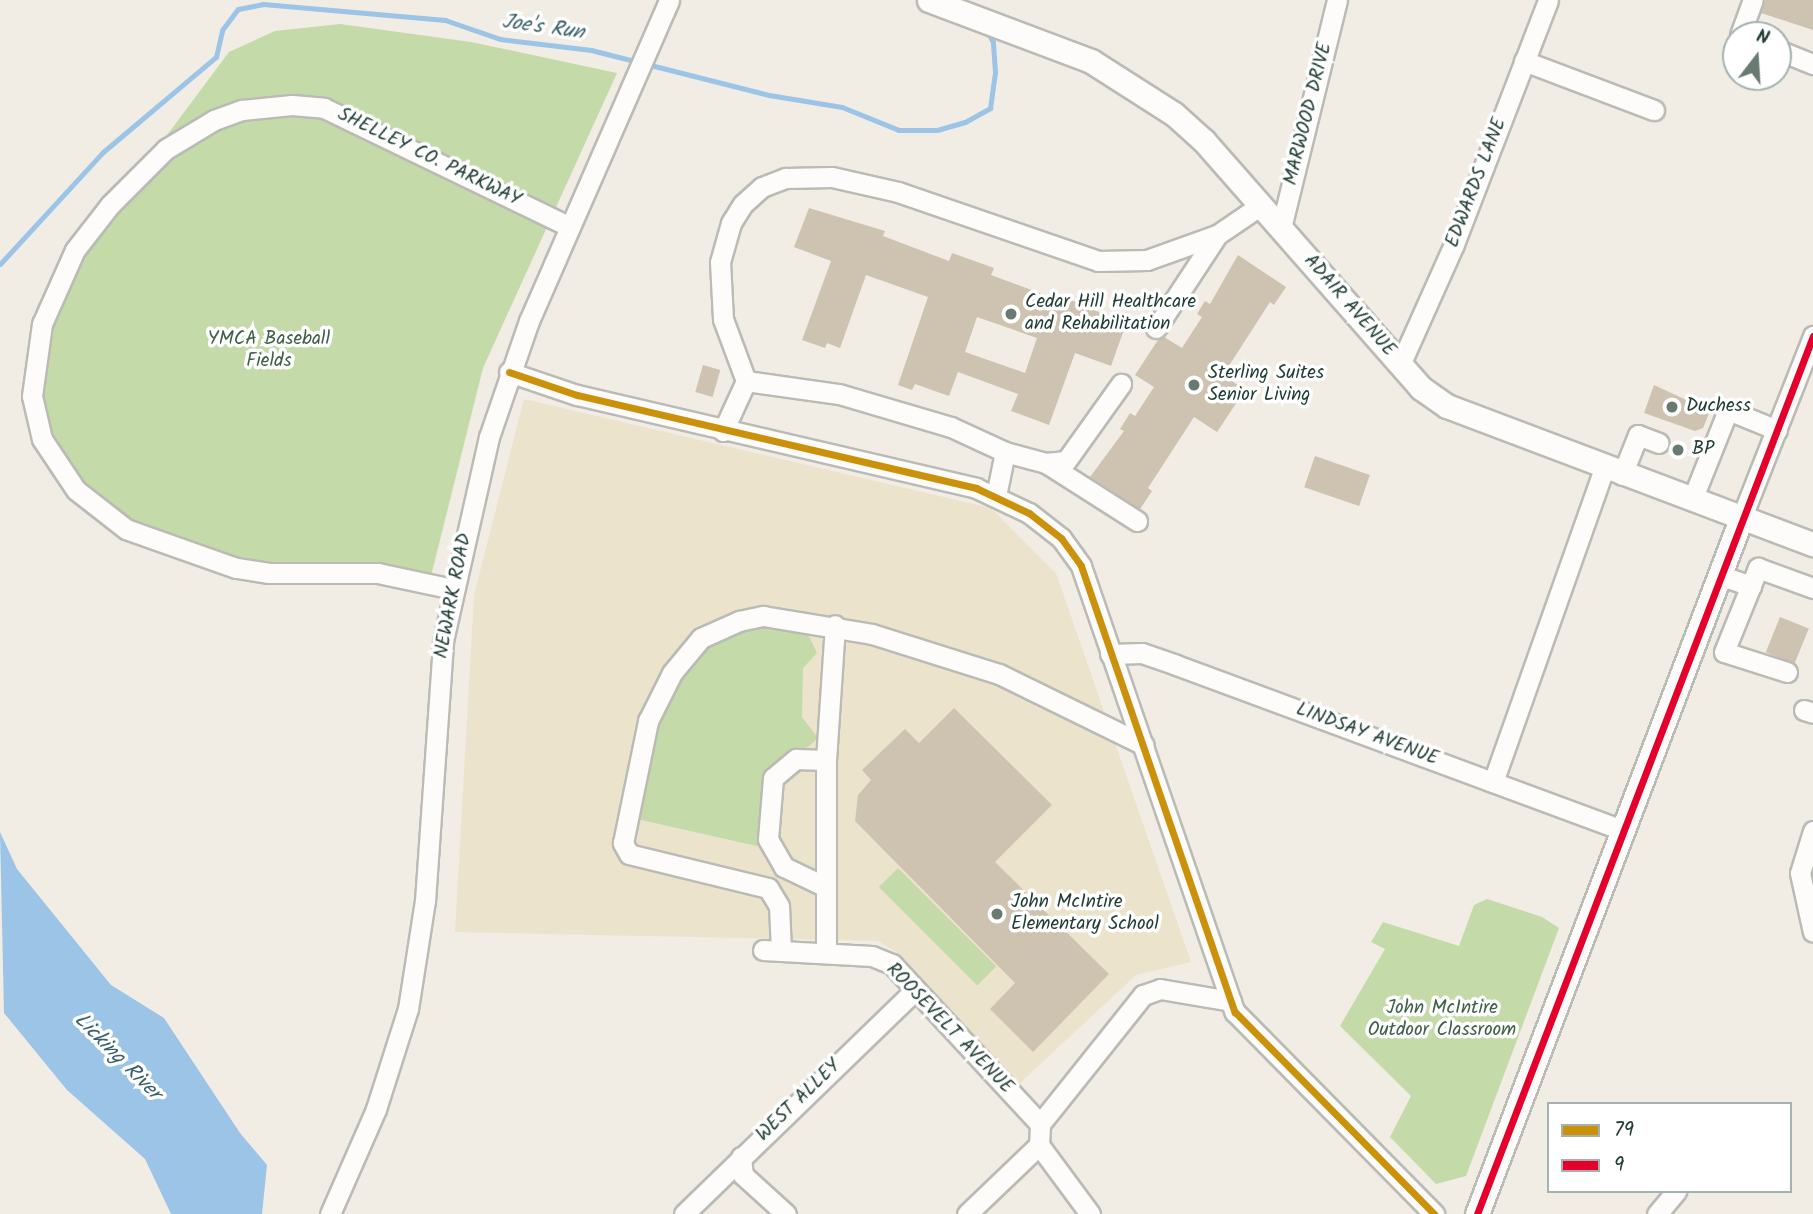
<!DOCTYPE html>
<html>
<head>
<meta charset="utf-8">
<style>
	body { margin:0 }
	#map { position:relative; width:1813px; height:1214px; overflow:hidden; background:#f1ede4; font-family:Kalam,sans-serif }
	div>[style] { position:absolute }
	.built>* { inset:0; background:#ece3cd }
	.green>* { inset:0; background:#c4daa9; transform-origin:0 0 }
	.water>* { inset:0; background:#9cc4e7 }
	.stream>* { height:5px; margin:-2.5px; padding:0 2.5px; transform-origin:2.5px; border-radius:2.5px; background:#9cc4e7 }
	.building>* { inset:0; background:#cec2b1; transform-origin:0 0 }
	.roads { filter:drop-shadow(2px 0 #bbbbb5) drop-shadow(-2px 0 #bbbbb5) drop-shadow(0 2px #bbbbb5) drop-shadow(0 -2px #bbbbb5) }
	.minor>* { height:19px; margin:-9.5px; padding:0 9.5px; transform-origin:9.5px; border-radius:9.5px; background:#fdfcfb }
	.major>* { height:23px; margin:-11.5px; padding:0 11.5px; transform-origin:11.5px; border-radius:11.5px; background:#fdfcfb }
	.bus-1>* { height:7px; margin:-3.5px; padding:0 3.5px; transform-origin:3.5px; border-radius:3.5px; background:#cc910a }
	.bus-2>* { height:7px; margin:-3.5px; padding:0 3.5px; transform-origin:3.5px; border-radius:3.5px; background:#e4002b }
	.dots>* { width:19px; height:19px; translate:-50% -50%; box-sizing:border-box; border:4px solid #fff; border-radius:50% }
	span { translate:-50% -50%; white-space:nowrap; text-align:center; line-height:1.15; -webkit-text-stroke:7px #fff; paint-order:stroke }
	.street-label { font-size:19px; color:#1f3d34 }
	.poi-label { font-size:19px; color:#1f3d34 }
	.left { translate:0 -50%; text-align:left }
	.park-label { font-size:19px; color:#3f6045 }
	.water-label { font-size:21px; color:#39606a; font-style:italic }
	.legend { position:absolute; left:1547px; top:1102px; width:245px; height:91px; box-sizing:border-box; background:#fff; border:2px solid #a5b1ae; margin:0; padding:9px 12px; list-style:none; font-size:21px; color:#1f3d34 }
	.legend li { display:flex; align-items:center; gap:14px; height:35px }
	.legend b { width:35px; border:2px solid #a5b1ae }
	.north { position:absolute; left:1722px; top:21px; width:70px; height:70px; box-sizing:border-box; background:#fff; border:2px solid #a5b1ae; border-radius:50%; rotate:17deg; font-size:19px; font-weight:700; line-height:28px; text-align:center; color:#1f3d34 }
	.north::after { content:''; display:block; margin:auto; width:24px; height:32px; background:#687b72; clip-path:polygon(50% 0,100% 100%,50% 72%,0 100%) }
</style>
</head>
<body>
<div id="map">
	<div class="built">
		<div style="clip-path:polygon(524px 399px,991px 508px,1056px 573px,1191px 962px,1136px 975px,1019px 1084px,901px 955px,878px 941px,455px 932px,474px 595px)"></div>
	</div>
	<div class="green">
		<div style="clip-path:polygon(340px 24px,471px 42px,617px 73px,483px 368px,431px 576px,271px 568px,185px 548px,113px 515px,65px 466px,41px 423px,37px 379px,51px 316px,82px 249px,229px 52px,275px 31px)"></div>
		<div style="clip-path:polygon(767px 627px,806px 630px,817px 653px,803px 668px,802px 717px,818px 738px,808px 747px,784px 754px,768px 770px,761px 847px,637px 819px,658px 718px,669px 693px,709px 646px,726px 636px)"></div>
		<div style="left:898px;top:868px;width:139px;height:27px;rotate:45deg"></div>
		<div style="clip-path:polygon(1487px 899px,1542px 917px,1559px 928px,1466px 1176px,1436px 1184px,1390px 1137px,1411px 1096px,1340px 1026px,1385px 949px,1371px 942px,1383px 922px,1459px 946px,1474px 905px)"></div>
	</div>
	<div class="water">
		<div style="clip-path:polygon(0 832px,17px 869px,111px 985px,164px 1018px,240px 1133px,267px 1165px,262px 1214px,171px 1214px,145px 1159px,67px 1090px,4px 1013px)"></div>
	</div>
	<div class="stream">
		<div style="left:0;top:264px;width:152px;rotate:-47.4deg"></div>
		<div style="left:103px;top:152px;width:148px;rotate:-40.1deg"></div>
		<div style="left:216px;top:57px;width:28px;rotate:-77deg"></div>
		<div style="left:222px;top:30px;width:26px;rotate:-53deg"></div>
		<div style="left:238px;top:9px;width:25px;rotate:-11deg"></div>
		<div style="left:263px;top:4px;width:183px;rotate:5deg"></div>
		<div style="left:445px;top:20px;width:58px;rotate:19.1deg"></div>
		<div style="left:500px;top:39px;width:92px;rotate:6.9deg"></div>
		<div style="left:591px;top:50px;width:184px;rotate:14.2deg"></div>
		<div style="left:769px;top:95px;width:74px;rotate:9.3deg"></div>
		<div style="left:842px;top:107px;width:61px;rotate:22deg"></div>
		<div style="left:899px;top:130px;width:38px"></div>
		<div style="left:937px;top:130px;width:29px;rotate:-16deg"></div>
		<div style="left:965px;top:122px;width:29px;rotate:-29deg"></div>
		<div style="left:990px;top:108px;width:36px;rotate:-82deg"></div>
		<div style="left:995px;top:72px;width:30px;rotate:-94deg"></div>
		<div style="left:993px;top:42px;width:13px;rotate:-119deg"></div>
	</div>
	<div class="building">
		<div style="clip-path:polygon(1765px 0,1813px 0,1813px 30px,1761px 13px)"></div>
		<div style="clip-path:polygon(evenodd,809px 208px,885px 231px,883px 236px,949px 261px,952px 253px,994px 268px,991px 275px,1051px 297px,1053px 292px,1126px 324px,1111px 366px,1075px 353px,1049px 425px,1011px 411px,1018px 394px,958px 372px,949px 396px,915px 384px,912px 390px,898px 385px,928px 297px,866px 275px,840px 348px,827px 343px,825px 348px,802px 340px,831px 261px,794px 247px,809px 208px,977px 317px,1037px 338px,1025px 373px,965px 352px,977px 317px)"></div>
		<div style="clip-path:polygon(1238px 255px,1286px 287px,1274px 305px,1270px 302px,1223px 375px,1245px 390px,1217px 432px,1194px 417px,1148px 488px,1152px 491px,1140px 509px,1090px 477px,1124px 431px,1120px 429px,1130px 413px,1135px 416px,1154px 387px,1135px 375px,1158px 340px,1164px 337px,1182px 348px,1202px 317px,1197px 314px,1205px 301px,1210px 304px)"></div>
		<div style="left:703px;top:365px;width:18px;height:28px;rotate:16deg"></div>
		<div style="clip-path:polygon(1654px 385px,1710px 411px,1703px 428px,1695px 431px,1644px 413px)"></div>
		<div style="left:1315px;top:456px;width:58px;height:33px;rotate:19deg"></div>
		<div style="left:1780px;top:617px;width:31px;height:38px;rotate:22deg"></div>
		<div style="clip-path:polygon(954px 708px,1052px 805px,995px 862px,1109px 974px,1033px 1052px,990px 1009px,1015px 983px,855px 821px,858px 795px,871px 780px,862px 770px,905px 729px,919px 743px)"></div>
	</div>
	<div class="roads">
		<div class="minor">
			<div style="left:1740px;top:35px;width:37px;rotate:-70deg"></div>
			<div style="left:1778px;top:50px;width:38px;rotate:22deg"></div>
			<div style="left:1524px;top:61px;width:139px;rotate:20.7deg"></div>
			<div style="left:1281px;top:228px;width:235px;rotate:-76.2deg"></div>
			<div style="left:1156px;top:328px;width:111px;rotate:-56.7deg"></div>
			<div style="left:1400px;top:365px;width:133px;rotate:-65.9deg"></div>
			<div style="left:1454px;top:244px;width:261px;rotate:-68.9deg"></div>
			<div style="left:509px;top:372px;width:72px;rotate:18.7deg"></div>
			<div style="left:577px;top:395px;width:410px;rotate:13.1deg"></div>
			<div style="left:976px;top:488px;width:59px;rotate:25.3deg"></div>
			<div style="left:1029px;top:513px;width:41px;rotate:38deg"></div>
			<div style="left:1061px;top:538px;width:34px;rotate:54deg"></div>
			<div style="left:1081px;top:566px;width:472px;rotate:71deg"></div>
			<div style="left:1235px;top:1012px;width:284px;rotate:45.4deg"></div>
			<div style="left:746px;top:381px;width:66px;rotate:-110.4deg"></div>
			<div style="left:723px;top:319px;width:57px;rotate:-93deg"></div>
			<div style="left:720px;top:262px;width:41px;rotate:-74.2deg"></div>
			<div style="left:731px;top:223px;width:22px;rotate:-58deg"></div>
			<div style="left:743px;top:204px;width:25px;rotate:-42deg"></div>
			<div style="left:762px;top:187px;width:26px;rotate:-21deg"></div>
			<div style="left:786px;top:178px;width:46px;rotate:-1.2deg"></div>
			<div style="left:832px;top:177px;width:68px;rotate:12.8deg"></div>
			<div style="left:898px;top:192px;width:212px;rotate:19deg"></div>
			<div style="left:1098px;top:261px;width:49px;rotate:-1.2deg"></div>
			<div style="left:1147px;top:260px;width:74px;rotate:-19.7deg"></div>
			<div style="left:1217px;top:235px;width:53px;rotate:-34.3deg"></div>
			<div style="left:723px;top:431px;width:55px;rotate:-65.3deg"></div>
			<div style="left:746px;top:381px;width:94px;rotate:8deg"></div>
			<div style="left:839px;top:394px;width:117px;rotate:16.4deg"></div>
			<div style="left:951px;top:427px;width:60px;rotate:24.8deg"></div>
			<div style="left:1005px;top:452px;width:45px;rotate:101.6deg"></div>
			<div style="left:1005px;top:452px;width:42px;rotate:15deg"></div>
			<div style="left:1046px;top:463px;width:20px;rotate:-6deg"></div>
			<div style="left:1066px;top:461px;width:95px;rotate:-54.5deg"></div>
			<div style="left:1046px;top:463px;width:108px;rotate:32.5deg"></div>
			<div style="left:1622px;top:475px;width:43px;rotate:-68.2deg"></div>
			<div style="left:1638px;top:435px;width:22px;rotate:21deg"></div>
			<div style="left:1692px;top:500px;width:97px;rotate:-68.2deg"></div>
			<div style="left:1728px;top:410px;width:53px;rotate:22.2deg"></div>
			<div style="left:1741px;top:519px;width:197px;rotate:-68.5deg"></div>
			<div style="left:1719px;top:575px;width:34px;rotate:19deg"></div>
			<div style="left:453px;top:589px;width:77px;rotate:-168deg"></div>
			<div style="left:378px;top:573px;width:109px;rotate:180deg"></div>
			<div style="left:269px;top:573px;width:33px;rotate:-171deg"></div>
			<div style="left:236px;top:568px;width:117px;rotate:-160.5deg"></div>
			<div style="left:126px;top:529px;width:63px;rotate:-142deg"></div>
			<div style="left:76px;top:490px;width:61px;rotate:-123.7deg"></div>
			<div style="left:42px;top:439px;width:44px;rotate:-103.1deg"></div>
			<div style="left:32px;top:396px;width:73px;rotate:-82.1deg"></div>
			<div style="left:42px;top:324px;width:81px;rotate:-66deg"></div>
			<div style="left:75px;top:250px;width:57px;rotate:-52.1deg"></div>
			<div style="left:110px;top:205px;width:79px;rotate:-45deg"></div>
			<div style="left:166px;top:149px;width:56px;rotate:-31.1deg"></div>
			<div style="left:214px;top:120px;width:30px;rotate:-20deg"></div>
			<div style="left:242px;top:110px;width:50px;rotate:-5.7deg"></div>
			<div style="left:292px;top:105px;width:32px;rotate:5deg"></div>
			<div style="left:324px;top:108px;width:273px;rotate:25.8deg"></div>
			<div style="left:1110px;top:654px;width:32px;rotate:-2deg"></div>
			<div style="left:1142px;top:653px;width:36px;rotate:19deg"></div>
			<div style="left:1176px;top:665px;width:476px;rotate:20.3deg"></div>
			<div style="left:1787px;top:672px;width:66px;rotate:-162.4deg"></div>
			<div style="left:1724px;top:652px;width:91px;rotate:-68deg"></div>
			<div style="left:1758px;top:568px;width:59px;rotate:20deg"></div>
			<div style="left:1804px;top:710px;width:9px;rotate:18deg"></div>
			<div style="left:1493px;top:782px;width:333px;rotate:-70.5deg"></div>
			<div style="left:1813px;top:831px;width:44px;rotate:107.2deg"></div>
			<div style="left:1800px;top:873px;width:60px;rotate:77.6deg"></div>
			<div style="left:826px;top:887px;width:47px;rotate:-154.5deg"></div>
			<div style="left:784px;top:867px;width:32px;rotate:-120deg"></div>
			<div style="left:768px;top:839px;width:61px;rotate:-85.3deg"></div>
			<div style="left:773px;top:778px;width:30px;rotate:-40deg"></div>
			<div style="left:796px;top:759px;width:30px;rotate:2deg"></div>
			<div style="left:763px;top:950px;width:109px;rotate:3.2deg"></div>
			<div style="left:872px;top:956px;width:22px;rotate:22deg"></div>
			<div style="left:892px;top:964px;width:218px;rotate:47.2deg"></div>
			<div style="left:781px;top:951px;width:45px;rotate:-92.5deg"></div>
			<div style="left:779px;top:906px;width:21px;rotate:-121deg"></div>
			<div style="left:768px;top:888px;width:143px;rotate:-166.3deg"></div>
			<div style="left:629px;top:854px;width:13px;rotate:-119deg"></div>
			<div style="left:623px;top:843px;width:125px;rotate:-78.4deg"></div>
			<div style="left:648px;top:721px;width:54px;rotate:-63.4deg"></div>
			<div style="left:672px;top:673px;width:45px;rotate:-50.4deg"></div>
			<div style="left:701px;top:638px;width:42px;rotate:-24.1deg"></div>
			<div style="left:739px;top:621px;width:25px;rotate:-12deg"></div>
			<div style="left:763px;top:616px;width:110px;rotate:9.4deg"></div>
			<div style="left:872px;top:634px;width:133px;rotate:17.5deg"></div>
			<div style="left:999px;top:674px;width:161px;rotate:26.1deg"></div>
			<div style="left:826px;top:953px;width:193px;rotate:-90deg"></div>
			<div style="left:826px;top:760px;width:135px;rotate:-86.2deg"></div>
			<div style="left:1039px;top:1145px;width:86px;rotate:53.5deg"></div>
			<div style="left:741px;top:1157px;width:18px;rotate:84deg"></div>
			<div style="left:743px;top:1175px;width:58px;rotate:42.2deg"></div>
			<div style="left:330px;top:1214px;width:115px;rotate:-66.3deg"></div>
			<div style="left:376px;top:1109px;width:105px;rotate:-72.3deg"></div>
			<div style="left:408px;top:1009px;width:109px;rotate:-81.1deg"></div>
			<div style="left:425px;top:901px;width:261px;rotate:-86deg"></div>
			<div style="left:443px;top:641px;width:209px;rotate:-77.3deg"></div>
			<div style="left:489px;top:437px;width:123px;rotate:-71deg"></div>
			<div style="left:529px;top:321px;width:350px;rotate:-66.4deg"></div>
			<div style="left:684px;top:1214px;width:322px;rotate:-44.1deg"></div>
			<div style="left:967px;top:1214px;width:100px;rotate:-43.8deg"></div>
			<div style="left:1039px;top:1145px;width:21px;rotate:-87deg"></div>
			<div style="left:1040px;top:1124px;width:165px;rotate:-51.4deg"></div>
			<div style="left:1143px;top:995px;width:18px;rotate:-19deg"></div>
			<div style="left:1160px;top:989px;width:72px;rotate:9.6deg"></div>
			<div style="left:1657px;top:1214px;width:30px;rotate:-50deg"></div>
		</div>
		<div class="major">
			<div style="left:929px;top:0;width:173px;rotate:20.6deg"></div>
			<div style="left:1091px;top:61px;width:98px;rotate:32.6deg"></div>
			<div style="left:1174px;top:114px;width:40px;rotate:42deg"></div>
			<div style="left:1204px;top:141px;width:329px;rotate:48.7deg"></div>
			<div style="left:1421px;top:388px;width:32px;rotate:35deg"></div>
			<div style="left:1447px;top:406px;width:391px;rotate:20.7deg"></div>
			<div style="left:1477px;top:1214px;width:743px;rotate:-69.2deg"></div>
		</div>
	</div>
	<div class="bus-1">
		<div style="left:509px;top:372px;width:72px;rotate:18.7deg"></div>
		<div style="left:577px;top:395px;width:410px;rotate:13.1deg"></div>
		<div style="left:976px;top:488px;width:59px;rotate:25.3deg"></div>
		<div style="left:1029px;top:513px;width:41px;rotate:38deg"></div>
		<div style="left:1061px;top:538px;width:34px;rotate:54deg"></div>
		<div style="left:1081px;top:566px;width:472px;rotate:71deg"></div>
		<div style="left:1235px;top:1012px;width:284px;rotate:45.4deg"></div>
	</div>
	<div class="bus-2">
		<div style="left:1477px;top:1214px;width:940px;rotate:-69.06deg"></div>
	</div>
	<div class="dots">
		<div style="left:1011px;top:314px;background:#687b72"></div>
		<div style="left:1194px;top:385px;background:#687b72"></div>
		<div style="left:1672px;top:407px;background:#687b72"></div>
		<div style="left:1678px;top:450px;background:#687b72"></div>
		<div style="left:997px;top:914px;background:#687b72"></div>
	</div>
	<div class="street-label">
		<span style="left:1309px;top:114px;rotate:-76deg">MARWOOD DRIVE</span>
		<span style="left:429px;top:158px;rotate:26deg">SHELLEY CO. PARKWAY</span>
		<span style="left:1477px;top:183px;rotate:-69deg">EDWARDS LANE</span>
		<span style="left:1349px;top:306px;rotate:49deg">ADAIR AVENUE</span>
		<span style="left:454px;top:596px;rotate:-79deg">NEWARK ROAD</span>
		<span style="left:1367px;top:735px;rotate:20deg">LINDSAY AVENUE</span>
		<span style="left:949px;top:1029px;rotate:46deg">ROOSEVELT AVENUE</span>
		<span style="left:799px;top:1101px;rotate:-44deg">WEST ALLEY</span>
	</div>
	<div class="poi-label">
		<span class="left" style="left:1025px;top:314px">Cedar Hill Healthcare<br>and Rehabilitation</span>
		<span class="left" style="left:1208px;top:385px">Sterling Suites<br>Senior Living</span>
		<span class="left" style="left:1686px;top:407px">Duchess</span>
		<span class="left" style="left:1692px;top:450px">BP</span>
		<span class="left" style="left:1011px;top:914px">John McIntire<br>Elementary School</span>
	</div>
	<div class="park-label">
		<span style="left:269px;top:351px">YMCA Baseball<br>Fields</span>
		<span style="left:1442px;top:1020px">John McIntire<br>Outdoor Classroom</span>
	</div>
	<div class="water-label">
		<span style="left:543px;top:28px;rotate:8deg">Joe's Run</span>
		<span style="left:117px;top:1057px;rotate:45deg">Licking River</span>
	</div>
	<ul class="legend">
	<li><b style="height:9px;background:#cc910a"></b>79</li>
	<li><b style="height:9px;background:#e4002b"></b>9</li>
	</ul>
	<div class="north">N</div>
</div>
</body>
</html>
